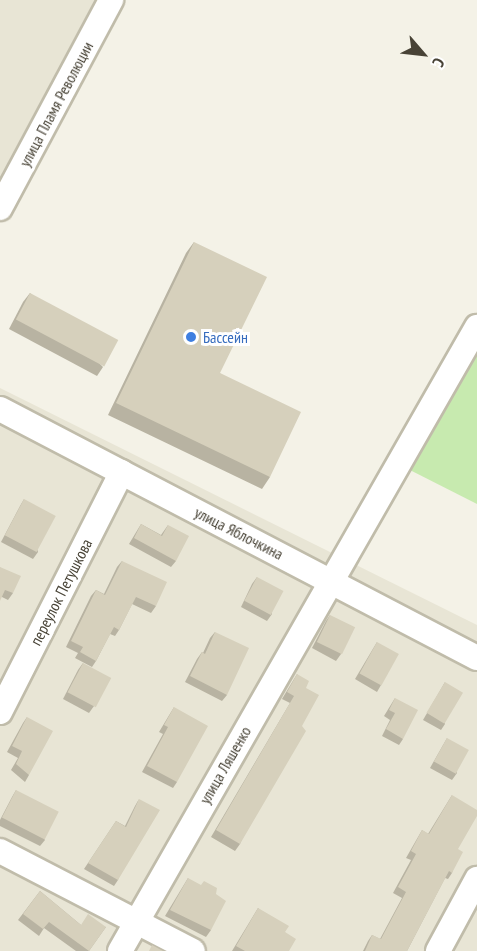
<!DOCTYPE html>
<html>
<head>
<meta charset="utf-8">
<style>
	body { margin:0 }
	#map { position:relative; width:477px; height:951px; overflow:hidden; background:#f4f2e7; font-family:"PT Sans Narrow",sans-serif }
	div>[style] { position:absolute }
	.residential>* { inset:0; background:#e8e5d5 }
	.green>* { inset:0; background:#c7eaaf }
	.roads { filter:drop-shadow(2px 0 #c0bcaa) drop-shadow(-2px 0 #c0bcaa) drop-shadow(0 2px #c0bcaa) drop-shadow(0 -2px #c0bcaa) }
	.minor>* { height:24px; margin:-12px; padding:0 12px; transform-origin:12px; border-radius:12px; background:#fff }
	.wall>* { inset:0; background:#b8b3a2 }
	.building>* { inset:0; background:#d6d0bc; transform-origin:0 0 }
	.dots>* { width:16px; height:16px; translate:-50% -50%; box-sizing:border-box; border:3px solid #fff; border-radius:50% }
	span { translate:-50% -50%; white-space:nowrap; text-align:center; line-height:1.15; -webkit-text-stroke:6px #fff; paint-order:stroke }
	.street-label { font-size:16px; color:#484336 }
	.shop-label { font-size:16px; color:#366cbe }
	.left { translate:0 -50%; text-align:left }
	.north { position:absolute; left:393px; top:24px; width:60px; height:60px; -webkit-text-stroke:4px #fff; paint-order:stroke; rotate:118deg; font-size:16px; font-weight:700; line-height:24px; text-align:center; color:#484336 }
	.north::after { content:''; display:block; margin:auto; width:21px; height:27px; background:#484336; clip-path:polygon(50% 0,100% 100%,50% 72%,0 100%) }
</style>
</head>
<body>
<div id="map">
	<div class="residential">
		<div style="clip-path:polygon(0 0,96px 0,0 178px)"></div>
		<div style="clip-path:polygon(0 388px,477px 625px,477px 951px,0 951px)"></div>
	</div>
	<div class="green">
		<div style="clip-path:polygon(477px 318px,477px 504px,402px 466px)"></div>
	</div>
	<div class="roads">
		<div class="minor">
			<div style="left:0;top:208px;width:236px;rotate:-61.9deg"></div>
			<div style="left:0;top:409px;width:538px;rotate:27.57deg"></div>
			<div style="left:0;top:712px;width:269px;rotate:-63.1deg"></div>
			<div style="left:0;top:851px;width:217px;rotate:27.4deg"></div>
			<div style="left:120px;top:951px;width:719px;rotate:-60.23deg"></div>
			<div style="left:438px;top:951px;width:82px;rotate:-61.6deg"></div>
		</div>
	</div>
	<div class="wall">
		<div style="clip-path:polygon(194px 242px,220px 373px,270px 477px,262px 489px,108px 415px,186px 253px)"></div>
		<div style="clip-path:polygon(30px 293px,103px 367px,97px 376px,9px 329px,23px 302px)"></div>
		<div style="clip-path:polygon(24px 499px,38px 552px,33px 559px,1px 542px,20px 506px)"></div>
		<div style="clip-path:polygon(141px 524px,161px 535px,168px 525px,176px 561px,171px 567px,129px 544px)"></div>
		<div style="clip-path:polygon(122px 561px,156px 606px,151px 613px,132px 604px,119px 630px,115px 636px,110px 634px,96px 661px,92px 667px,75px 658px,78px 653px,66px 647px,91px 596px,96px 590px,104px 594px,117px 567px)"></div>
		<div style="clip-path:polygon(0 567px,13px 593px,8px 600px,2px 597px)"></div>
		<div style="clip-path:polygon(257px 577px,272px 614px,267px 621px,241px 607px,252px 584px)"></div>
		<div style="clip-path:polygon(330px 615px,341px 654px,336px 661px,312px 648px,326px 621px)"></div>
		<div style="clip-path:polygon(215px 632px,227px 695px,222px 701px,185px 682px,197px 659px,202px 652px,203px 653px,210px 638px)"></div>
		<div style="clip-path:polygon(377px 642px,381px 685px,377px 692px,355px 679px)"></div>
		<div style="clip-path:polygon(83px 663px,94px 706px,89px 713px,63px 699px,78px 670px)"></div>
		<div style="clip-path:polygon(297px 674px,306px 688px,240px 844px,235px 851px,211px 837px,290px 703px,282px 699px)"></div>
		<div style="clip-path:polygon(445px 682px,445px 724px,441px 730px,423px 720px)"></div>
		<div style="clip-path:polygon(395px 698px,403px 739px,399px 745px,382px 736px,390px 720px,384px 716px)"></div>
		<div style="clip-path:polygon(174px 707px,177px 782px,173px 788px,142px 772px,163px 734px,159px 732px)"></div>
		<div style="clip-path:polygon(27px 717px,29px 775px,25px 782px,11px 770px,18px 758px,7px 752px,23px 723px)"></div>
		<div style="clip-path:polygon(447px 738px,457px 773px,452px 780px,430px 768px)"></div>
		<div style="clip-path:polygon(16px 790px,45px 840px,40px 846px,0 826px,0 820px,12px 797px)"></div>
		<div style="clip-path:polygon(452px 795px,458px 849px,452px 873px,448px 879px,445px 878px,407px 951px,363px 951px,368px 941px,372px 935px,380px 939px,402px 898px,393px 893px,411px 860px,406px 858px,422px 830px,428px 834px)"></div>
		<div style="clip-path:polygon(139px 799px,118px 880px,114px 886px,84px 869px,116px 821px,125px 826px,135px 806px)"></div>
		<div style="clip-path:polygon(188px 878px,211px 930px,206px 937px,165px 916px)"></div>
		<div style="clip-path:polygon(40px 891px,81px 925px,106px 927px,89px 951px,76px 951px,44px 928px,39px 936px,18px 920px)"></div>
		<div style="clip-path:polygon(258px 908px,285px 932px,289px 951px,232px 951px)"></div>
	</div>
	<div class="building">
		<div style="clip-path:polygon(194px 242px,267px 277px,220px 373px,301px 412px,270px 477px,116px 403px)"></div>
		<div style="left:30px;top:293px;width:100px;height:30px;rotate:28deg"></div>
		<div style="left:24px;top:499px;width:36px;height:41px;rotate:28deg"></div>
		<div style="clip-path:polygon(141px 524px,162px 536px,168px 525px,189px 536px,176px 561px,134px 538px)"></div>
		<div style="clip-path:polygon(122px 561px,167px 582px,156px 606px,136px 597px,119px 630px,114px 627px,96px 661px,80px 652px,83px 647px,71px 641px,96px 590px,105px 595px)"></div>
		<div style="clip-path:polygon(0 567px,21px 576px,13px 593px,5px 590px,0 601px)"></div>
		<div style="left:257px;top:577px;width:30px;height:27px;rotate:28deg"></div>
		<div style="left:330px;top:615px;width:28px;height:30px;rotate:26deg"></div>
		<div style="clip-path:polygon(215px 632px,249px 648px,227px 695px,190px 676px,202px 652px,205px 654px)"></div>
		<div style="left:377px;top:642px;width:25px;height:36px;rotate:29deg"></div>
		<div style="left:83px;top:663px;width:32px;height:33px;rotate:28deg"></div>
		<div style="clip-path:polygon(297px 674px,309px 681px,306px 688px,319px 695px,302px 726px,306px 731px,240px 844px,216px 830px,294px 696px,287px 692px)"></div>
		<div style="left:445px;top:682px;width:21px;height:36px;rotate:31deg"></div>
		<div style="clip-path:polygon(395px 698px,418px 710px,403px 739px,386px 729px,395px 713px,389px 710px)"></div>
		<div style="clip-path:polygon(174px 707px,208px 726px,177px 782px,147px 766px,168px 727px,164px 725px)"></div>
		<div style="clip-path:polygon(27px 717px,53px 731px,29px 775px,16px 764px,22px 751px,12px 746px)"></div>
		<div style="left:447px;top:738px;width:25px;height:27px;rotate:29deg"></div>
		<div style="left:16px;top:790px;width:48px;height:31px;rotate:27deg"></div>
		<div style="clip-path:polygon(452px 795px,477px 810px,477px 816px,458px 849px,463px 852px,452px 873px,449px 871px,407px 951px,365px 951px,372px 935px,381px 939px,406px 892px,398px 887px,416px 854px,411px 851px,422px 830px,429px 834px)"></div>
		<div style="clip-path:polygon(139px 799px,160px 810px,118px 880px,88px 863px,116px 821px,126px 827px)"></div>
		<div style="clip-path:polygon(188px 878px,201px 885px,204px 881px,217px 888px,216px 894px,226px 901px,211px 930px,170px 910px)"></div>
		<div style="clip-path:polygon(40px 891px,81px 925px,88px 914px,106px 927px,89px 951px,49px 922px,43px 929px,23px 914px)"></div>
		<div style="clip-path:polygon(258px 908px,289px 926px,285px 932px,296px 939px,289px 951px,245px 951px,236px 946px)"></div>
		<div style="clip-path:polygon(152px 945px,163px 951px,149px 951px)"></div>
	</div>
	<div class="dots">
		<div style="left:191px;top:337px;background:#3f7fe0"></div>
	</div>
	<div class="street-label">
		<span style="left:56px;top:104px;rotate:-62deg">улица Пламя Революции</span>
		<span style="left:239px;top:533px;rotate:27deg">улица Яблочкина</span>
		<span style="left:61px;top:592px;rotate:-63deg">переулок Петушкова</span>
		<span style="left:225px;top:765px;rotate:-60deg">улица Ляшенко</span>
	</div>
	<div class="shop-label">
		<span class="left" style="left:203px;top:337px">Бассейн</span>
	</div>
	<div class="north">С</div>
</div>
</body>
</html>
